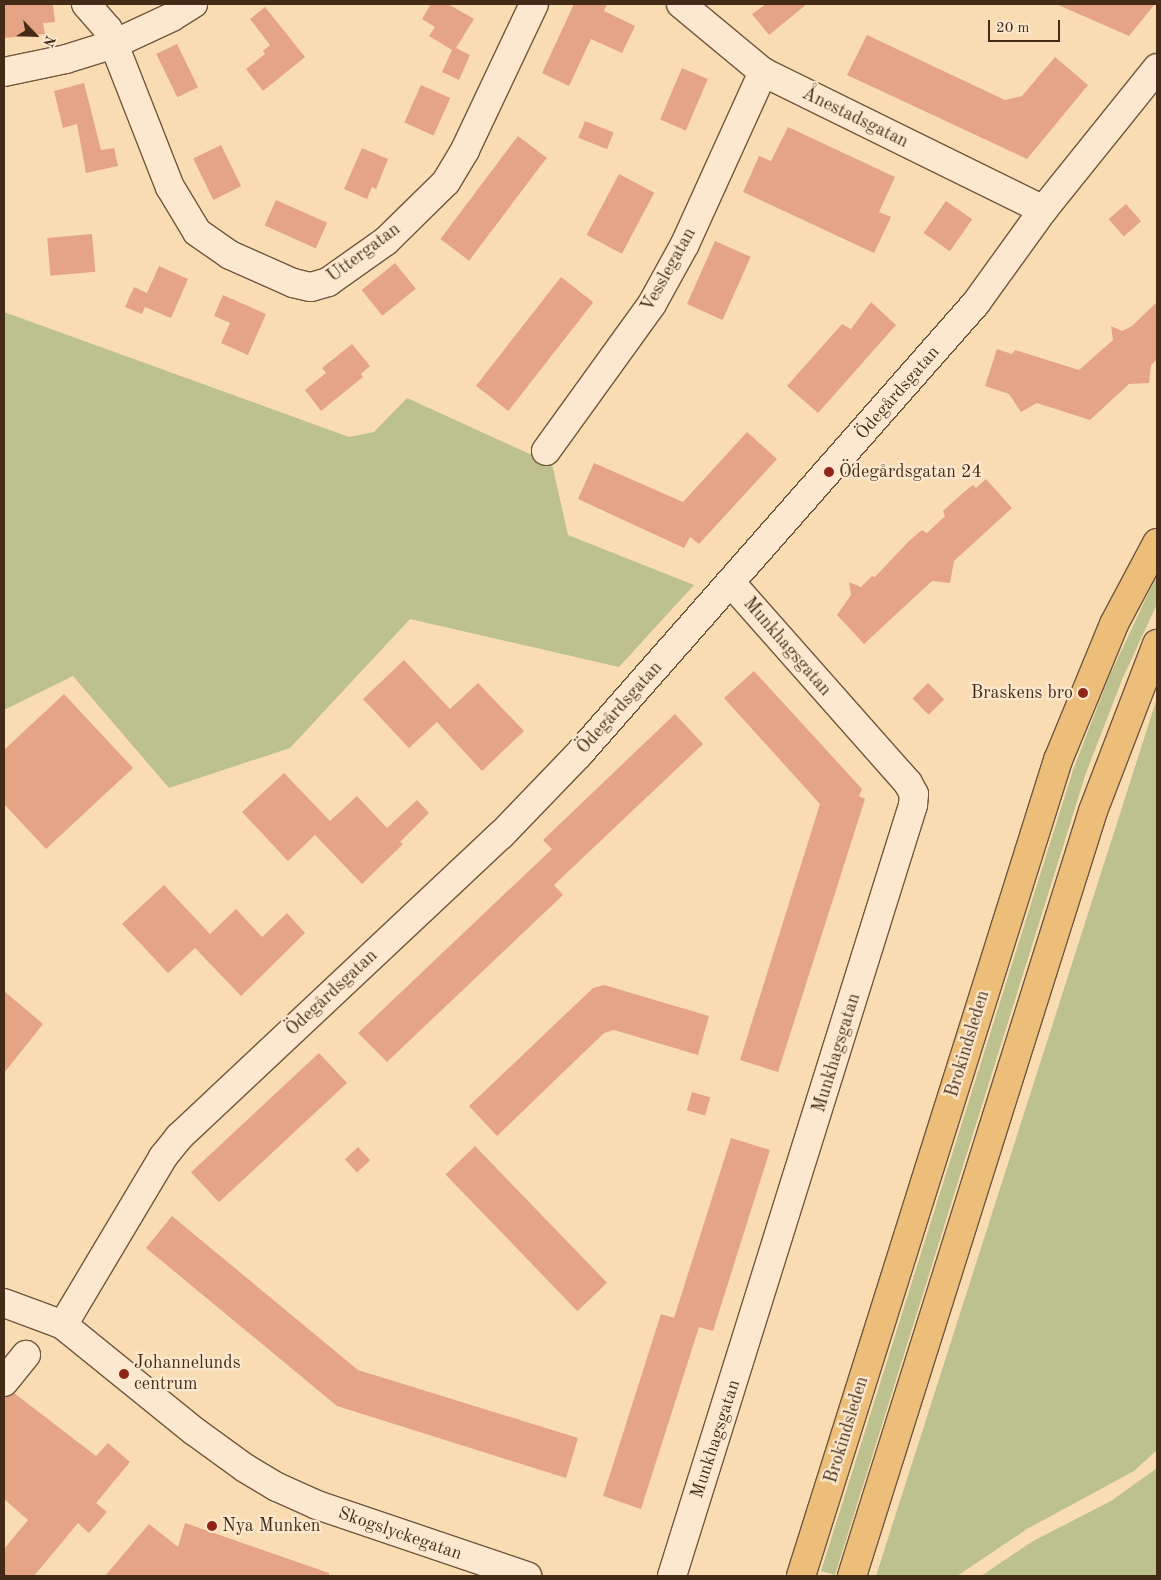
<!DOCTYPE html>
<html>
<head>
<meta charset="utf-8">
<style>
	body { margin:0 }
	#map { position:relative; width:1161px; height:1580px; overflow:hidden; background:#fadcb3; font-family:"Old Standard TT",serif }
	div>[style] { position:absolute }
	.green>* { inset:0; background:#bcc18e }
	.building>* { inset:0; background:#e5a584; transform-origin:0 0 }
	.roads { filter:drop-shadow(1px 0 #71573e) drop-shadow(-1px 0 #71573e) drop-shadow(0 1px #71573e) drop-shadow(0 -1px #71573e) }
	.minor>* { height:28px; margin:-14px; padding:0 14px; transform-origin:14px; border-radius:14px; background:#fce8ce }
	.major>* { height:28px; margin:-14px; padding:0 14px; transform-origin:14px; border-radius:14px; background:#edbe7a }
	.dots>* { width:14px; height:14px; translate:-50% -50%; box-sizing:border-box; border:2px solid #fce8ce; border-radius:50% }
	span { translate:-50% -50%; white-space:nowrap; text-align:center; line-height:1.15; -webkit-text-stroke:4.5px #fce8ce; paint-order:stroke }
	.street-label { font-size:18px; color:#432b17 }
	.poi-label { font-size:18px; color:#432b17 }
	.left { translate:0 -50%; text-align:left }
	.right { translate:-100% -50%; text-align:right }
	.frame { position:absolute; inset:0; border:5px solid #432b17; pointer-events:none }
	.north { position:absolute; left:10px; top:10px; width:50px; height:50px; -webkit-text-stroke:4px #fce8ce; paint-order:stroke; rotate:114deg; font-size:14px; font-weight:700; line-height:20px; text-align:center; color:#432b17 }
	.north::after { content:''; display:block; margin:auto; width:18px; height:22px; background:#432b17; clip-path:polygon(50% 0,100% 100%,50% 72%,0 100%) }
	.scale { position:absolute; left:988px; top:20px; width:72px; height:22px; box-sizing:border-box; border:2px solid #432b17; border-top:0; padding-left:6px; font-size:15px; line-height:18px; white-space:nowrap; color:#432b17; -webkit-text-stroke:4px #fce8ce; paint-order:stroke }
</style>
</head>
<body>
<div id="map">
	<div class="green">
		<div style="clip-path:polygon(4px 312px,349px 437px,374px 432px,407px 398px,552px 464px,568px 535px,694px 585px,619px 667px,410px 619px,290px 748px,169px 788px,73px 676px,4px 710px)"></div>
		<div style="clip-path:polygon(1157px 575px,1157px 604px,1122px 680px,1086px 773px,835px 1575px,821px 1571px,1073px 770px,1109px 677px)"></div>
		<div style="clip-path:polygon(1157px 698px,1157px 1450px,1134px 1471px,1027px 1529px,957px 1576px,876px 1576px)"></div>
		<div style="clip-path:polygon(1157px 1468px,1157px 1576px,981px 1576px,1033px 1541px,1111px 1501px)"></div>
	</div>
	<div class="building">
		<div style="clip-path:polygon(4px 4px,53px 4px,55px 22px,43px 23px,45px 34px,4px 38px)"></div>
		<div style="clip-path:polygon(431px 4px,448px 4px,474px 19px,456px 48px,470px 55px,459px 80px,442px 72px,452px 50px,429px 36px,435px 27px,422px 19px)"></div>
		<div style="clip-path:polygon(574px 4px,607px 4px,604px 11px,635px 26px,622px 53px,591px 39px,569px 86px,542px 73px)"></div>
		<div style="clip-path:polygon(766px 4px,807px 4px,769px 35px,752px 14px)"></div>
		<div style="clip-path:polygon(1056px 4px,1155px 4px,1129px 36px)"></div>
		<div style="clip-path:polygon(265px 7px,305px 57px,263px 91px,246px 69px,265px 54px,263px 51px,270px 45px,250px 19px)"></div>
		<div style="clip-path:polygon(867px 35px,1005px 100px,1022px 96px,1055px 57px,1088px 85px,1027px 159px,847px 75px)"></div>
		<div style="left:177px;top:44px;width:48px;height:23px;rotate:64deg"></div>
		<div style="left:682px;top:68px;width:28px;height:56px;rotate:23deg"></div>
		<div style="clip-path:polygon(84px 83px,101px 150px,114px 148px,118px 166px,86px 173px,77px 124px,63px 128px,54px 91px)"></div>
		<div style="left:421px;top:85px;width:32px;height:41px;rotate:24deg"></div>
		<div style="left:585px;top:121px;width:31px;height:18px;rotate:22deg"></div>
		<div style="clip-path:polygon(788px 127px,895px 177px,879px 212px,891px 217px,874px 253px,743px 192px,759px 156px,771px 161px)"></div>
		<div style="left:518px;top:136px;width:36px;height:129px;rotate:37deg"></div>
		<div style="left:221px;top:145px;width:46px;height:31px;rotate:64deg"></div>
		<div style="clip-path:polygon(362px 148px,388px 159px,376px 189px,372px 187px,367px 199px,344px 189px)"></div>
		<div style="left:619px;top:174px;width:40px;height:69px;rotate:28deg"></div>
		<div style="left:276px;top:200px;width:56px;height:28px;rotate:24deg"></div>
		<div style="left:946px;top:201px;width:32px;height:39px;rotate:35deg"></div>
		<div style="left:1126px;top:204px;width:23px;height:23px;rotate:49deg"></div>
		<div style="left:92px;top:234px;width:38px;height:45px;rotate:85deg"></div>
		<div style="left:715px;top:241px;width:39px;height:69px;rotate:24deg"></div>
		<div style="left:395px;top:263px;width:33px;height:43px;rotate:51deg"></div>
		<div style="clip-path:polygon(159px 266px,188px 279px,171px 318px,145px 307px,142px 314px,125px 307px,134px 287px,147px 293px)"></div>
		<div style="left:561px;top:277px;width:41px;height:138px;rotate:38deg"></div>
		<div style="clip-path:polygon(223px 295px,266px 314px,248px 355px,221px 343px,230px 323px,214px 316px)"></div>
		<div style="clip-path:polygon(871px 302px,896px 325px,818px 413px,787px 386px,842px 324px,851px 329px)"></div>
		<div style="clip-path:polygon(1157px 302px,1157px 359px,1151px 365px,1149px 383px,1129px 384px,1090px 420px,1037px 403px,1021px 412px,1009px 394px,985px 386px,997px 349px,1012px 354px,1015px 350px,1079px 370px,1113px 340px,1111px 326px,1122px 331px,1132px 326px)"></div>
		<div style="clip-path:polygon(352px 344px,370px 366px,361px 374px,363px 377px,321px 411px,305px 390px,326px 373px,322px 368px)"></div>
		<div style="clip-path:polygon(747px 432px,777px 459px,699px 544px,690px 537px,684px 548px,578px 499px,594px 463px,683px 502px)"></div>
		<div style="clip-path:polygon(986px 479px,1012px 508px,954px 561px,950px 583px,932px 581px,864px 644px,837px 615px,851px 595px,849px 582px,861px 587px,872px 576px,875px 577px,909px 541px,922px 530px,927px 533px,945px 516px,943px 511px,964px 492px,973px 485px,976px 488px)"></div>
		<div style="clip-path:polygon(404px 660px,450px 709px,478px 683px,524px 731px,482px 771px,437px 722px,409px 748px,363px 699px)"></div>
		<div style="clip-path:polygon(754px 671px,862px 789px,859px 796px,865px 799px,778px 1072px,740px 1060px,820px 804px,724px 698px)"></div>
		<div style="left:928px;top:683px;width:23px;height:22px;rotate:45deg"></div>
		<div style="clip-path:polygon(64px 694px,133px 768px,46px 849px,4px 804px,4px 750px)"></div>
		<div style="clip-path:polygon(675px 714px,703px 744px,554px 885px,563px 895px,387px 1062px,358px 1033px,552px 849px,543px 840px)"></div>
		<div style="clip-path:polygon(284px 773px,330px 821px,357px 796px,387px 828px,417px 800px,429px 813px,400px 842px,403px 844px,362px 884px,315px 835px,288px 861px,242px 812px)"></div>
		<div style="clip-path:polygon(164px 885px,210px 934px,236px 909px,262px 937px,287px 913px,305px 933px,241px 996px,195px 948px,168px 973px,122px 924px)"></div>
		<div style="clip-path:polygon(604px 985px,709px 1016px,698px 1055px,614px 1030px,604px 1033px,497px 1136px,469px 1106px,593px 988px)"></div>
		<div style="clip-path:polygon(4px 991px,43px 1024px,4px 1073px)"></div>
		<div style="left:319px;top:1053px;width:41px;height:175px;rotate:47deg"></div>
		<div style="left:692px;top:1092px;width:19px;height:19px;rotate:16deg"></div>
		<div style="clip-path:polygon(731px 1138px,770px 1150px,713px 1331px,699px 1327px,641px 1509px,603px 1496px,661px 1314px,674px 1318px)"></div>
		<div style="left:475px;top:1146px;width:190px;height:41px;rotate:46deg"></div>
		<div style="left:358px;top:1147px;width:18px;height:18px;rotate:47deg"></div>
		<div style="clip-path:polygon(172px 1216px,358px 1370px,578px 1438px,566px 1478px,337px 1406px,146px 1248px)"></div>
		<div style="clip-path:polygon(14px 1393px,96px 1456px,108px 1443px,130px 1462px,96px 1503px,107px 1512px,89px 1533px,78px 1523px,34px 1576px,4px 1576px,4px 1549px,28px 1520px,4px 1499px,4px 1397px)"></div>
		<div style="clip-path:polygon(185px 1523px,329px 1573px,329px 1576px,105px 1576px,149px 1524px,178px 1547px)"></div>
	</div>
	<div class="roads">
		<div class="minor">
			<div style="left:86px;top:4px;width:33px;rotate:49deg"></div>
			<div style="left:108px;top:29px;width:170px;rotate:68.6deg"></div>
			<div style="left:170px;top:187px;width:52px;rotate:59deg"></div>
			<div style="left:197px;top:232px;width:40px;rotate:34.9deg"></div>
			<div style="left:230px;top:255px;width:69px;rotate:24deg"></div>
			<div style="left:293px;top:283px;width:18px;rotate:13deg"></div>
			<div style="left:311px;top:287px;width:18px;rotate:-16deg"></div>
			<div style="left:328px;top:282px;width:71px;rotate:-35.3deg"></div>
			<div style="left:386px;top:241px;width:84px;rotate:-44.5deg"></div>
			<div style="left:446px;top:182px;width:37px;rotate:-59deg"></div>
			<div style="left:465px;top:150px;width:161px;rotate:-64.7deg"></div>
			<div style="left:681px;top:4px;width:107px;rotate:39.7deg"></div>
			<div style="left:763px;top:72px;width:312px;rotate:26.2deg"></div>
			<div style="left:4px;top:72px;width:63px;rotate:-11.8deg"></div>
			<div style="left:66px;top:59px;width:50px;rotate:-17.4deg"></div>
			<div style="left:114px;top:44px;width:64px;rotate:-25deg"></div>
			<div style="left:172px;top:17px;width:25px;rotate:-32deg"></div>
			<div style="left:546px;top:451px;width:181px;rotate:-54.2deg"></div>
			<div style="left:652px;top:304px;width:68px;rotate:-61.2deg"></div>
			<div style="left:685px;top:244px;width:189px;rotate:-65.6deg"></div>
			<div style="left:4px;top:1303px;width:63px;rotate:20.4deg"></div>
			<div style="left:63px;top:1325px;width:169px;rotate:39deg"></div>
			<div style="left:194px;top:1431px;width:63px;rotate:36deg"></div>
			<div style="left:245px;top:1468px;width:37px;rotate:31deg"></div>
			<div style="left:277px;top:1487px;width:44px;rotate:24.2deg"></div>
			<div style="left:317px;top:1505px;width:222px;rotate:18.7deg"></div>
			<div style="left:63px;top:1325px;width:196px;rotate:-59.2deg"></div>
			<div style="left:163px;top:1157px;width:26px;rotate:-51deg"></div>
			<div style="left:179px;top:1137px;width:441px;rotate:-43.2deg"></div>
			<div style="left:501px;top:835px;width:112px;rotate:-46.1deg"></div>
			<div style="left:579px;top:754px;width:601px;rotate:-48.64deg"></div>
			<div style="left:976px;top:303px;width:115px;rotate:-54.2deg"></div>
			<div style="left:1043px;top:210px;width:182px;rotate:-51.2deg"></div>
			<div style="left:4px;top:1382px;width:35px;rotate:-51deg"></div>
			<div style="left:672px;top:1576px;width:808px;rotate:-72.64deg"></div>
			<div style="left:913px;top:805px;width:11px;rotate:-85deg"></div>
			<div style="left:914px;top:794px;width:13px;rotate:-119deg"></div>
			<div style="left:908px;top:783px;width:266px;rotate:-131.5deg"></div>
		</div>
		<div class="major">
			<div style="left:801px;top:1576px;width:856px;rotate:-72.52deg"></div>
			<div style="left:1058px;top:760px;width:147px;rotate:-67.6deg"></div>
			<div style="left:1114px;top:624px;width:92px;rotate:-62deg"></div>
			<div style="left:852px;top:1576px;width:802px;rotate:-72.51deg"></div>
			<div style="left:1093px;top:811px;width:179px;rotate:-69deg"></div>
		</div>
	</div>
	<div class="dots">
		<div style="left:829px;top:472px;background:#8f2418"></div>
		<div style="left:1083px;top:693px;background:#8f2418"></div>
		<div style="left:124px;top:1374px;background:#8f2418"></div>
		<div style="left:212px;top:1526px;background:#8f2418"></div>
	</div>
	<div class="street-label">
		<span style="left:855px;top:118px;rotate:26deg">Ånestadsgatan</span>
		<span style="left:364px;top:253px;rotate:-37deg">Uttergatan</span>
		<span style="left:669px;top:270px;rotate:-61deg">Vesslegatan</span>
		<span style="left:898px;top:393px;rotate:-49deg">Ödegårdsgatan</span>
		<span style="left:787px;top:647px;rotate:49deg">Munkhagsgatan</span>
		<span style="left:620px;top:708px;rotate:-48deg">Ödegårdsgatan</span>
		<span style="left:332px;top:993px;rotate:-43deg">Ödegårdsgatan</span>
		<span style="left:968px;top:1044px;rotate:-73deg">Brokindsleden</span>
		<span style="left:837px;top:1053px;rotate:-73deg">Munkhagsgatan</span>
		<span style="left:847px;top:1430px;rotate:-73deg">Brokindsleden</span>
		<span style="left:716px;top:1439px;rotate:-72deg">Munkhagsgatan</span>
		<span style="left:400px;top:1534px;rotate:19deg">Skogslyckegatan</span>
	</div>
	<div class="poi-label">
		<span class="left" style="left:839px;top:472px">Ödegårdsgatan 24</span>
		<span class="right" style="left:1073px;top:693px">Braskens bro</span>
		<span class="left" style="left:134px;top:1374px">Johannelunds<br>centrum</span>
		<span class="left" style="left:222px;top:1526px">Nya Munken</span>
	</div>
	<div class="frame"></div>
	<div class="north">N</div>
	<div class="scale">20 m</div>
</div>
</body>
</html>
